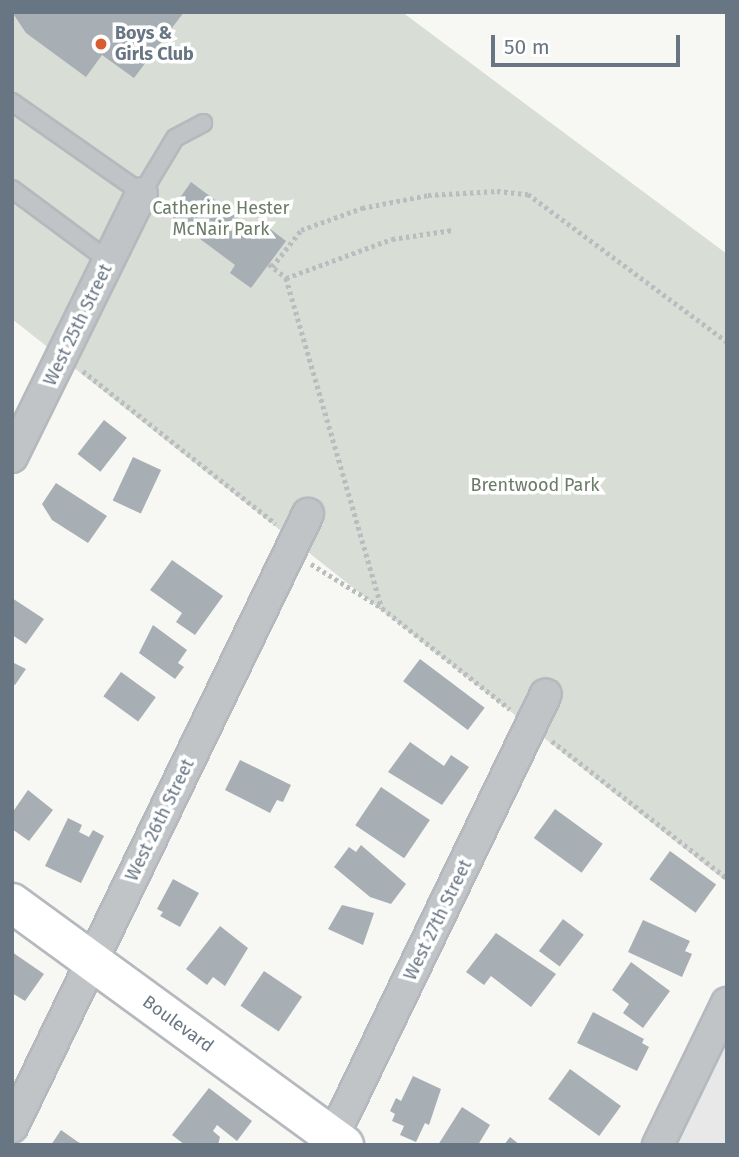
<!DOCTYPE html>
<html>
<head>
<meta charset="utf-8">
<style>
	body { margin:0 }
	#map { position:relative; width:739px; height:1157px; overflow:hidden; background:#f7f7f4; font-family:"Fira Sans",sans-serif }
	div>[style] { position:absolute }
	.built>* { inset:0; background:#e7e8e7 }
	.green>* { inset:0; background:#d8ddd5 }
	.building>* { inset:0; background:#a8afb4; transform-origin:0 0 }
	.path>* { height:4.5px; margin-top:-2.25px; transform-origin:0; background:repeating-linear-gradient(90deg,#babdbf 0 3.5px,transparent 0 7px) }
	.roads { filter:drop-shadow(2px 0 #b5b9bd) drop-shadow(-2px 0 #b5b9bd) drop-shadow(0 2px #b5b9bd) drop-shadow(0 -2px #b5b9bd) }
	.service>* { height:16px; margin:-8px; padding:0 8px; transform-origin:8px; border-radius:8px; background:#c0c4c7 }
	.minor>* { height:30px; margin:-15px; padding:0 15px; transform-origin:15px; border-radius:15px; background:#c0c4c7 }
	.secondary>* { height:38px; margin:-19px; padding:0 19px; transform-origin:19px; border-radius:19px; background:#fff }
	.dots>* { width:19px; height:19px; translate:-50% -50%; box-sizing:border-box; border:4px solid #fff; border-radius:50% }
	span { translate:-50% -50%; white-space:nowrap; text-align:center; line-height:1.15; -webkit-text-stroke:7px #fff; paint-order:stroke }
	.poi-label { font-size:18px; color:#687683; font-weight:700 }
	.left { translate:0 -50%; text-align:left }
	.park-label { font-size:18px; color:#6a7b66 }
	.street-label { font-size:18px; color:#687683 }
	.frame { position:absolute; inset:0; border:14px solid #687683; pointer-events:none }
	.scale { position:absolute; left:491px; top:35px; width:189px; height:32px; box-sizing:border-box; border:4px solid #687683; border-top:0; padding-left:9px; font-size:21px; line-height:24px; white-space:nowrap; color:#687683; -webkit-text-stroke:5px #fff; paint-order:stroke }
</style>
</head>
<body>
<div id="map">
	<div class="built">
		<div style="clip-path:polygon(727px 1031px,727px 1145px,671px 1145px)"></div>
	</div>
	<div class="green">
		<div style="clip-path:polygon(12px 12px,402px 12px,727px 254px,727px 882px,12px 319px)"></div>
	</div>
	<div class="building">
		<div style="clip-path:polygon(12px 12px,184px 12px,134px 78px,102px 55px,86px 77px,26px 33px)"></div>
		<div style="clip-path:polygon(191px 182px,259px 233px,265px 225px,286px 241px,251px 288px,230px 273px,235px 265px,168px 215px)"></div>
		<div style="left:104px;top:420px;width:29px;height:43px;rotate:38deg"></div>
		<div style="left:133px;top:457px;width:31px;height:48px;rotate:25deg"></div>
		<div style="clip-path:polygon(56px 483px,107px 516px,88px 543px,52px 520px,42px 504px)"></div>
		<div style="clip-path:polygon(172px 560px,223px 596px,195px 635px,176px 622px,182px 613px,150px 590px)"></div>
		<div style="clip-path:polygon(12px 598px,44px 619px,26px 644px,12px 635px)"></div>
		<div style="clip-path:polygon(153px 625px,187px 650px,178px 663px,184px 667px,175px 679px,139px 653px)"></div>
		<div style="left:420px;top:659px;width:81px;height:28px;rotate:37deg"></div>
		<div style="clip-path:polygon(12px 662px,26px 669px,15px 685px,12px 684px)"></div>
		<div style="left:121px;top:672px;width:43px;height:30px;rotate:36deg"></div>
		<div style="clip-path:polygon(410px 742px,444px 766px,451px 755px,469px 767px,442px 805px,388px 772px)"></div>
		<div style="clip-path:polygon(240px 760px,291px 785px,283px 802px,277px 800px,270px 813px,225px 790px)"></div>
		<div style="left:381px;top:787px;width:59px;height:46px;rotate:34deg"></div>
		<div style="clip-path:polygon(28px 790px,53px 810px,29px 841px,12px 829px,12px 813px)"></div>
		<div style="left:555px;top:809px;width:59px;height:36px;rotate:36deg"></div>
		<div style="clip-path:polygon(68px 818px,82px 825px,79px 832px,89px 837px,93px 830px,104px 836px,81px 883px,45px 866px)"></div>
		<div style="clip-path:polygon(361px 845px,406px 884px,391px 904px,370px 897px,334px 867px,349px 847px,356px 852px)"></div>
		<div style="left:670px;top:851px;width:57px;height:35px;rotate:36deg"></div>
		<div style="clip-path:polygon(173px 879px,199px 893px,180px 927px,160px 916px,163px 912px,157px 909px)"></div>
		<div style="clip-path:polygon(342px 905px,374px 913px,363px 945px,328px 929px)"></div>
		<div style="left:563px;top:919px;width:26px;height:40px;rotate:37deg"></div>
		<div style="clip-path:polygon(643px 920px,690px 941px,685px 951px,692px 954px,682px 977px,628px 952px)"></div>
		<div style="clip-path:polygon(220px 926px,248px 948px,225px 986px,213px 977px,207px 985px,186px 969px)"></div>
		<div style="clip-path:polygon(496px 933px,556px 974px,531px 1007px,491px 976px,484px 985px,466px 972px)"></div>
		<div style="clip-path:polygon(12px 952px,44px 974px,25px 1001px,12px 993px)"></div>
		<div style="clip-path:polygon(631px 962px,670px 991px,643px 1028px,623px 1013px,629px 1004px,612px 990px)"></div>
		<div style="left:264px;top:971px;width:46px;height:42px;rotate:34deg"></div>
		<div style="clip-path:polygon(593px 1012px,644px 1039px,642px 1043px,649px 1047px,637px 1071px,577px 1043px)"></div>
		<div style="left:570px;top:1069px;width:63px;height:37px;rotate:36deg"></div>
		<div style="clip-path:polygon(413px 1076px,441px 1089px,429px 1125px,425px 1123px,416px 1142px,400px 1135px,404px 1126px,392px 1121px,395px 1114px,390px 1111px,396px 1098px,401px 1101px)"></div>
		<div style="clip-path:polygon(209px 1088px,252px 1121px,237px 1141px,217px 1125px,213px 1131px,220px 1137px,218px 1145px,185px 1145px,172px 1135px)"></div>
		<div style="clip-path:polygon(462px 1107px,490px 1125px,478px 1145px,438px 1145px)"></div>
		<div style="clip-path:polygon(61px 1130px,78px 1142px,85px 1145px,51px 1145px)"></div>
		<div style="clip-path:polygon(510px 1137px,520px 1145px,504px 1145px)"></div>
	</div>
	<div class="path">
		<div style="left:269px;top:264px;width:22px;rotate:39deg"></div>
		<div style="left:286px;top:278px;width:344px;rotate:73.8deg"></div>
		<div style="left:272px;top:267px;width:47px;rotate:-51.9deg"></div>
		<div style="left:301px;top:230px;width:65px;rotate:-19.8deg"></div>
		<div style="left:362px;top:208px;width:67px;rotate:-11.1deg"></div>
		<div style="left:428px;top:195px;width:69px;rotate:-3.3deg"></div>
		<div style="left:497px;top:191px;width:31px;rotate:6deg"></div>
		<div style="left:528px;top:194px;width:248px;rotate:36.6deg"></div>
		<div style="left:286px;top:278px;width:113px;rotate:-20.2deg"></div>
		<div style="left:392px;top:239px;width:61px;rotate:-8.5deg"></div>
		<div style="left:83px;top:371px;width:246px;rotate:38.4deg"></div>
		<div style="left:311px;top:564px;width:84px;rotate:31.8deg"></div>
		<div style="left:382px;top:608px;width:163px;rotate:38.3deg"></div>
		<div style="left:552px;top:741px;width:222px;rotate:38.1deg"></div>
	</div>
	<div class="roads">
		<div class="service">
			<div style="left:12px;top:102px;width:159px;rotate:35deg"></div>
			<div style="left:142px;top:193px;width:64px;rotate:-59deg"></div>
			<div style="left:175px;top:138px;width:32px;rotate:-28deg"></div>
			<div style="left:12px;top:189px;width:121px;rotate:36.6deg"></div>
		</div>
		<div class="minor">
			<div style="left:12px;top:457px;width:294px;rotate:-63.8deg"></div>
			<div style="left:12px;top:1127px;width:681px;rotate:-64.23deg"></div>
			<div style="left:329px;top:1145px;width:500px;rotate:-64.31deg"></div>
			<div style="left:658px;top:1145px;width:158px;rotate:-64.1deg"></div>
		</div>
		<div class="secondary">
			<div style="left:12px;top:903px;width:411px;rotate:36.1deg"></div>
		</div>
	</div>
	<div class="dots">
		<div style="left:101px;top:44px;background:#d85e32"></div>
	</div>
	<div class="poi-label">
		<span class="left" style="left:115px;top:44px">Boys &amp;<br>Girls Club</span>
	</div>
	<div class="park-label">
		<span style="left:221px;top:219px">Catherine Hester<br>McNair Park</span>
		<span style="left:535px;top:485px">Brentwood Park</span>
	</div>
	<div class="street-label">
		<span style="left:78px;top:325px;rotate:-64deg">West 25th Street</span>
		<span style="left:160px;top:820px;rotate:-64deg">West 26th Street</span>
		<span style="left:438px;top:920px;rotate:-64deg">West 27th Street</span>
		<span style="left:178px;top:1024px;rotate:36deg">Boulevard</span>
	</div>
	<div class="frame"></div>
	<div class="scale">50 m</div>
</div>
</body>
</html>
